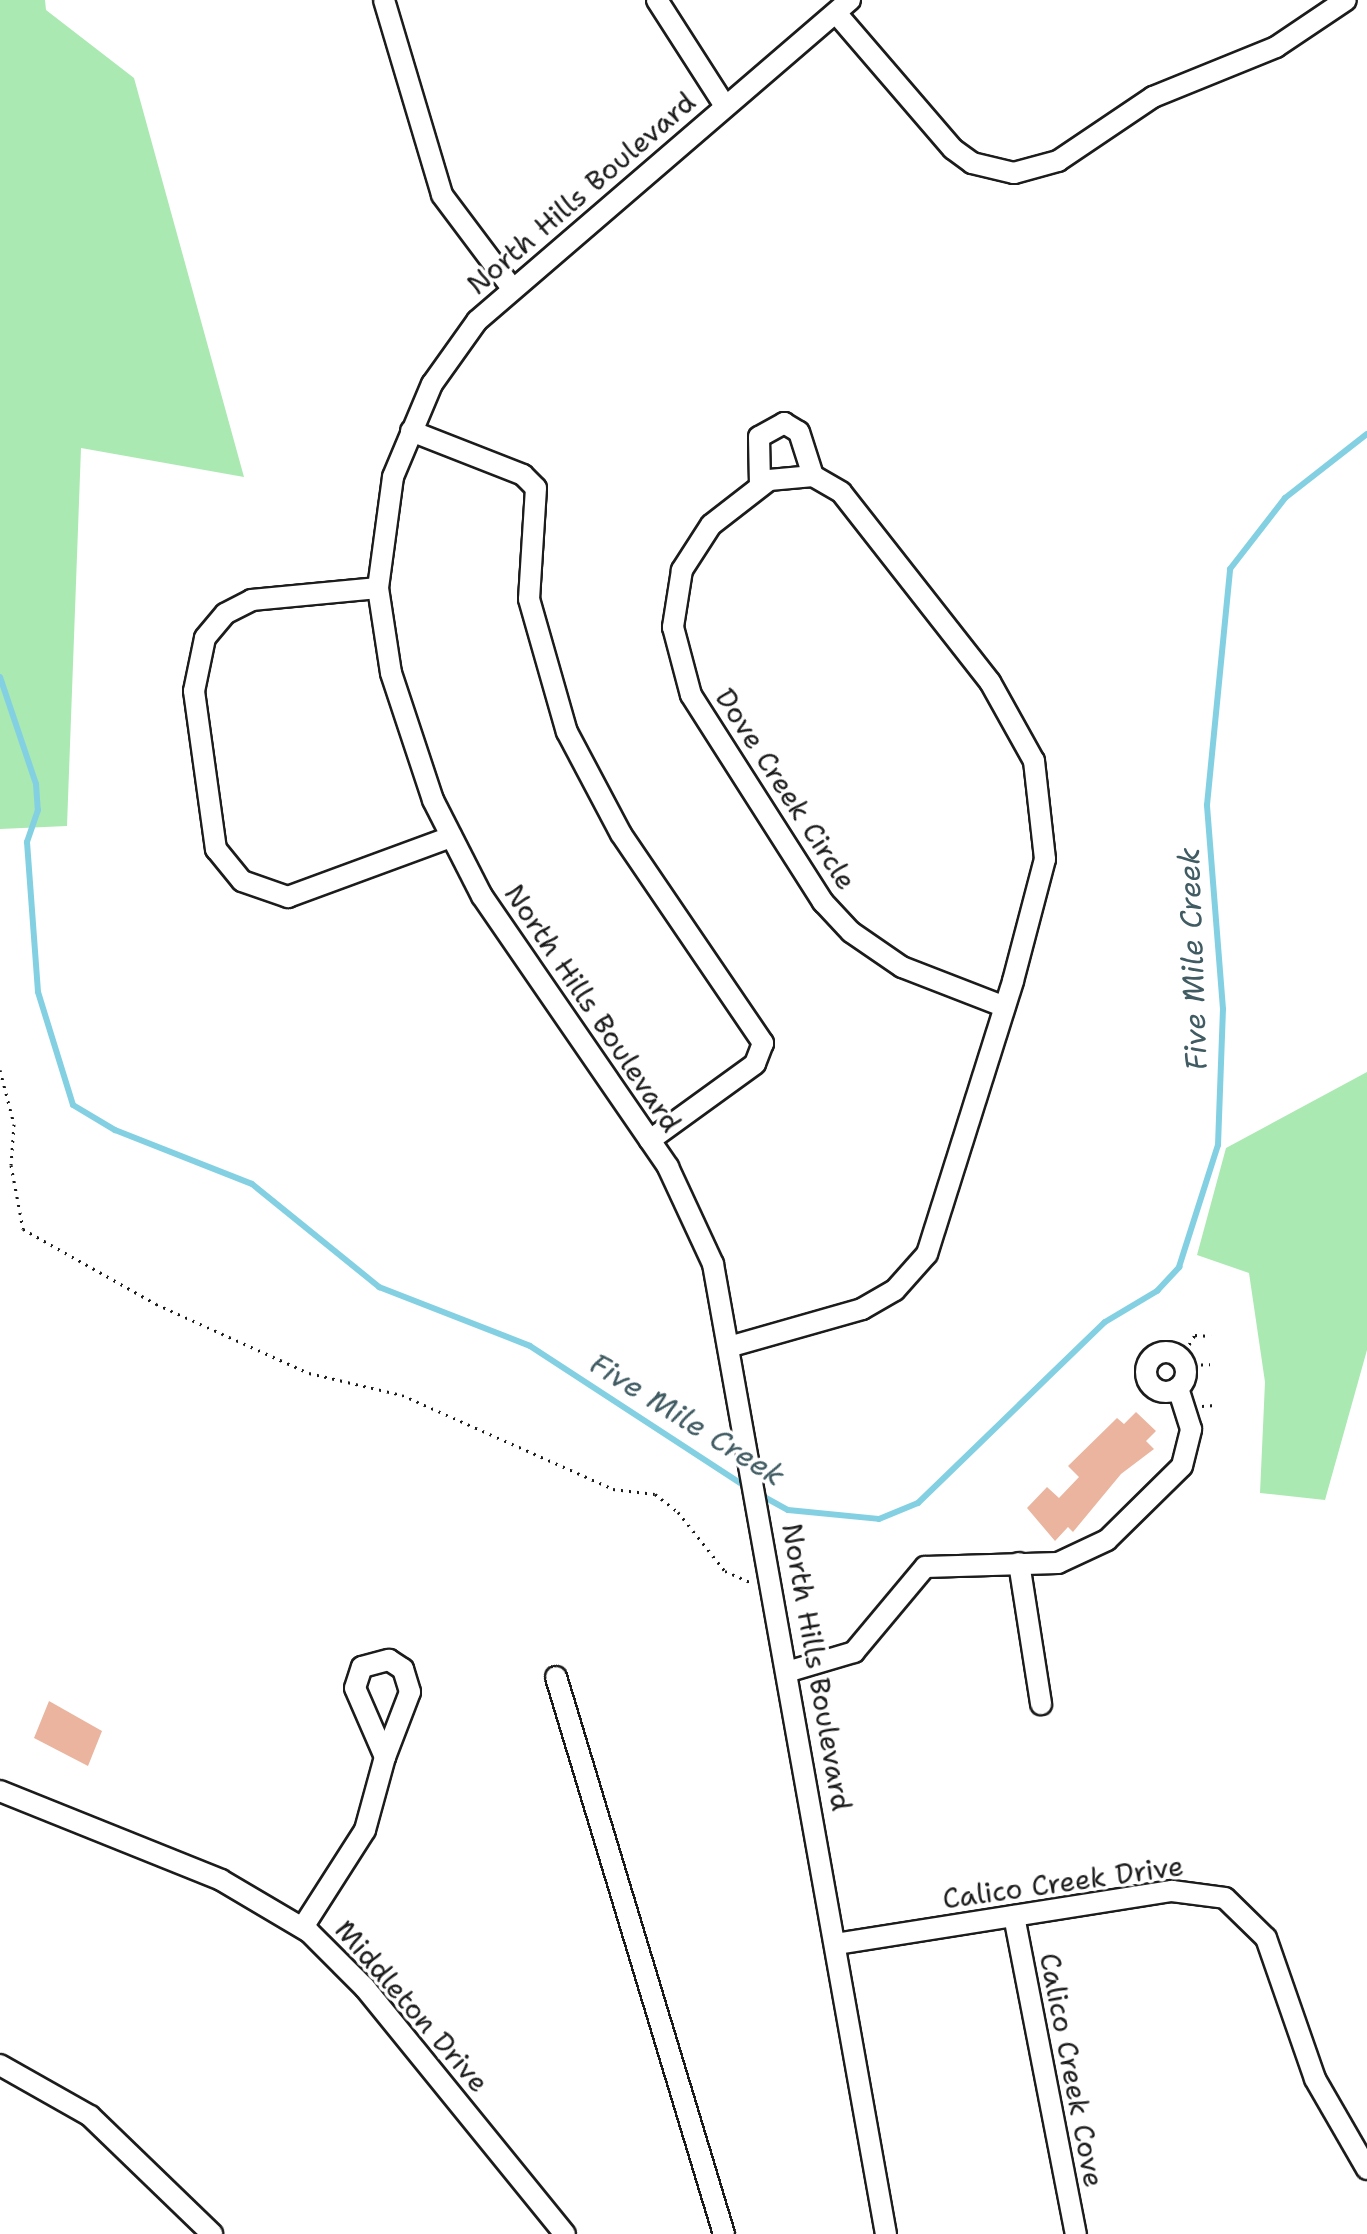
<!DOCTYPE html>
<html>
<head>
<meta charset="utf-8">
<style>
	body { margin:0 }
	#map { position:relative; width:1367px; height:2234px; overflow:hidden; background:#fff; font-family:"Shantell Sans",sans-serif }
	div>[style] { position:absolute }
	.green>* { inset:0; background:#aae9b1 }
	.stream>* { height:6px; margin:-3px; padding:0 3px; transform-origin:3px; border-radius:3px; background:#84d0e3 }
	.building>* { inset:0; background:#eab49e }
	.path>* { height:3px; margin-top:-1.5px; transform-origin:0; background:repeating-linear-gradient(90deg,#1c1c1c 0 2px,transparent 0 8px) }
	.roads { filter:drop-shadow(2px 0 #1c1c1c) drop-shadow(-2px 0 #1c1c1c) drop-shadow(0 2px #1c1c1c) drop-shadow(0 -2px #1c1c1c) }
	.minor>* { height:20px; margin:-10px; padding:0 10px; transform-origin:10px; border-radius:10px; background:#fff }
	.minor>.ring { margin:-10px; padding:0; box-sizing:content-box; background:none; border:20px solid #fff; border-radius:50% }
	span { translate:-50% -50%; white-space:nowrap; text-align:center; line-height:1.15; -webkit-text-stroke:7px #fff; paint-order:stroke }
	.street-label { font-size:28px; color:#1c1c1c }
	.water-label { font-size:30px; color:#405b62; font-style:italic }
</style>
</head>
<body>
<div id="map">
	<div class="green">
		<div style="clip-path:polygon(0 0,45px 0,46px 10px,134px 78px,244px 477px,81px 448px,67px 826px,0 829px)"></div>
		<div style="clip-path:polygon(1367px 1072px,1367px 1350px,1325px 1500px,1260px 1493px,1265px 1382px,1249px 1273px,1197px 1255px,1226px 1148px)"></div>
	</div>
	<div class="stream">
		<div style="left:0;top:677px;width:113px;rotate:71.4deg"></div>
		<div style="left:36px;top:784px;width:26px;rotate:86deg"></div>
		<div style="left:38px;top:810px;width:34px;rotate:109deg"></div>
		<div style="left:27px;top:842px;width:150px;rotate:85.8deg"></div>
		<div style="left:38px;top:992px;width:118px;rotate:72.8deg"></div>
		<div style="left:73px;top:1105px;width:49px;rotate:30.8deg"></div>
		<div style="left:115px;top:1130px;width:147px;rotate:21.5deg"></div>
		<div style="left:252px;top:1184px;width:164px;rotate:39deg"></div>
		<div style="left:379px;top:1287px;width:162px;rotate:21.3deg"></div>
		<div style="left:530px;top:1346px;width:260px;rotate:33.1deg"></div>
		<div style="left:757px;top:1493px;width:35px;rotate:29deg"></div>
		<div style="left:788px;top:1510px;width:91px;rotate:5.6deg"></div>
		<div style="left:879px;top:1519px;width:42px;rotate:-22.3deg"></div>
		<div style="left:918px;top:1503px;width:260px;rotate:-44.1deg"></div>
		<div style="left:1105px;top:1322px;width:61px;rotate:-30.8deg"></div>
		<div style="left:1157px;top:1291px;width:33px;rotate:-47deg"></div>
		<div style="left:1179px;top:1267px;width:128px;rotate:-72.3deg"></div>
		<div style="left:1218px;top:1145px;width:136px;rotate:-87.9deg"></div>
		<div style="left:1223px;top:1009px;width:205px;rotate:-94.5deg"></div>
		<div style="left:1207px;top:805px;width:237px;rotate:-84.4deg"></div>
		<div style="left:1230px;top:569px;width:90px;rotate:-52.2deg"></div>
		<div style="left:1285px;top:498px;width:104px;rotate:-38deg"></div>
	</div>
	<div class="building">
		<div style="clip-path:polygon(1136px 1412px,1156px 1431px,1146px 1441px,1154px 1449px,1121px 1474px,1073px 1532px,1068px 1527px,1055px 1541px,1027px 1508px,1047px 1487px,1059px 1498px,1079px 1477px,1068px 1466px,1117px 1418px,1124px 1424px)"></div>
		<div style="clip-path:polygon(49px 1701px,102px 1731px,88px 1766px,34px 1738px)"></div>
	</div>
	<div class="path">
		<div style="left:0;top:1070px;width:56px;rotate:75.5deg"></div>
		<div style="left:14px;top:1124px;width:41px;rotate:94.2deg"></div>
		<div style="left:11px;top:1165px;width:65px;rotate:79.4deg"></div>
		<div style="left:23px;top:1229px;width:153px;rotate:29.4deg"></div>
		<div style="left:156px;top:1304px;width:168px;rotate:24.3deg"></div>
		<div style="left:309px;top:1373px;width:96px;rotate:13.3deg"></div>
		<div style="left:402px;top:1395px;width:231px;rotate:24deg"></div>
		<div style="left:613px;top:1489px;width:42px;rotate:6.8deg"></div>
		<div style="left:655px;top:1494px;width:29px;rotate:38deg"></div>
		<div style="left:678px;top:1512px;width:75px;rotate:51.5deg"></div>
		<div style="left:725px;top:1571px;width:27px;rotate:24deg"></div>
		<div style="left:1181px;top:1358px;width:27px;rotate:-59deg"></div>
		<div style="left:1195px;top:1335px;width:16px;rotate:4deg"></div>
		<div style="left:1185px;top:1365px;width:25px;rotate:-2deg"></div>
		<div style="left:1202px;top:1406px;width:13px;rotate:-4deg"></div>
	</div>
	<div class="roads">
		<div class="minor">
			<div style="left:384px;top:0;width:203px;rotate:73.4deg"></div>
			<div style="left:442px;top:195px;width:115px;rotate:53.1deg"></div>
			<div style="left:657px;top:0;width:126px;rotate:57.3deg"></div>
			<div style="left:850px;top:0;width:492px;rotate:139.3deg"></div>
			<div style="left:477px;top:321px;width:77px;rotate:125.5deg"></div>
			<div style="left:432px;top:384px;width:101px;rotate:112.8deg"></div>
			<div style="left:393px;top:477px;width:112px;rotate:97.7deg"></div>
			<div style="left:378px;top:588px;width:86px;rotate:81.3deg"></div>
			<div style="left:391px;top:673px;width:134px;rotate:71.7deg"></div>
			<div style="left:433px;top:800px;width:108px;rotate:63deg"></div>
			<div style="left:482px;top:896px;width:329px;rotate:55.5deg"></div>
			<div style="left:668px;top:1167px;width:107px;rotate:65.1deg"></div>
			<div style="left:713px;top:1264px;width:985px;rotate:79.89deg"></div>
			<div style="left:836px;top:13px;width:179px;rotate:49.3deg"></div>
			<div style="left:953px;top:149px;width:24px;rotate:36deg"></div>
			<div style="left:972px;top:163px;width:43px;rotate:13.4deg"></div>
			<div style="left:1014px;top:173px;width:46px;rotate:-15.3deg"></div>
			<div style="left:1058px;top:161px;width:115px;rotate:-34deg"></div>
			<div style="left:1153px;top:97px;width:133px;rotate:-22.1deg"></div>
			<div style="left:1276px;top:47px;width:84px;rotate:-33.9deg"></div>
			<div style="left:411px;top:431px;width:120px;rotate:21.4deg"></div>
			<div style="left:523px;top:475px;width:18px;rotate:45deg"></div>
			<div style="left:536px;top:488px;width:111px;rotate:93.6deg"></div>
			<div style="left:529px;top:599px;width:138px;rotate:74.1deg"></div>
			<div style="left:567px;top:732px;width:115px;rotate:62.1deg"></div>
			<div style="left:621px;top:834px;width:253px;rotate:55.8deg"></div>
			<div style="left:763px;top:1043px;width:22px;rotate:111deg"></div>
			<div style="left:755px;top:1064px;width:130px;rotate:144.1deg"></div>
			<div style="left:760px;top:485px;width:48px;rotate:-91.2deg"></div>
			<div style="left:759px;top:437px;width:29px;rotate:-29deg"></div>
			<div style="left:784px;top:423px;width:17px;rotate:31deg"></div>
			<div style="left:799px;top:432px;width:46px;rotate:72.3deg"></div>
			<div style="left:378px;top:588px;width:127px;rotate:174.6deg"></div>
			<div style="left:252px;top:600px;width:30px;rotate:153deg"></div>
			<div style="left:225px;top:614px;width:31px;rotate:130deg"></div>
			<div style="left:205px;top:638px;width:54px;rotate:101.7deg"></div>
			<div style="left:194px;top:691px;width:160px;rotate:82.1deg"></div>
			<div style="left:216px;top:849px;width:41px;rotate:50.9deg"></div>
			<div style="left:242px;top:881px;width:49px;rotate:19.2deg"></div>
			<div style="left:288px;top:897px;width:174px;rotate:-20.2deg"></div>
			<div style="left:732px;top:1346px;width:135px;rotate:-15.9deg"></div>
			<div style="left:862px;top:1309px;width:38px;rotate:-30deg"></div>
			<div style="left:895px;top:1290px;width:48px;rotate:-48.4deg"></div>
			<div style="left:927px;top:1254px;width:286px;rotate:-72.5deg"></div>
			<div style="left:1013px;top:981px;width:126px;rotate:-75.3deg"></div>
			<div style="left:1045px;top:859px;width:99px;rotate:-96.4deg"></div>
			<div style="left:1034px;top:761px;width:90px;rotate:-119.1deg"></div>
			<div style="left:990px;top:682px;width:241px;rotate:-128.1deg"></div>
			<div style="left:841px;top:492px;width:32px;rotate:-150deg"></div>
			<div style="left:813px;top:476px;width:44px;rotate:174.8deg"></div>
			<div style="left:769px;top:480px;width:73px;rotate:142.2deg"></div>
			<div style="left:711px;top:525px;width:54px;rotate:122.8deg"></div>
			<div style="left:682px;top:570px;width:58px;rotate:99deg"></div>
			<div style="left:673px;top:627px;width:70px;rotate:75.2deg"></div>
			<div style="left:691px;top:695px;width:246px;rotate:57.5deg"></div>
			<div style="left:823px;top:902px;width:41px;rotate:47deg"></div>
			<div style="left:851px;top:932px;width:62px;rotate:34.5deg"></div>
			<div style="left:902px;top:967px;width:110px;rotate:21.2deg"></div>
			<div class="ring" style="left:1146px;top:1352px;width:20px;height:20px"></div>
			<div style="left:1019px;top:1563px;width:143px;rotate:81.1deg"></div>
			<div style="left:389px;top:1660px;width:17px;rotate:33deg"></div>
			<div style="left:403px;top:1669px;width:24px;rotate:73deg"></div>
			<div style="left:410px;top:1692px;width:70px;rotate:111deg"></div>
			<div style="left:385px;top:1757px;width:75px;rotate:-113.5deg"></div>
			<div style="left:355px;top:1688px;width:22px;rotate:-72deg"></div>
			<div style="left:362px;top:1667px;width:28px;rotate:-15deg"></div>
			<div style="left:790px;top:1671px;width:67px;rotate:-16.5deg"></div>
			<div style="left:854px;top:1652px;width:111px;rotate:-50.1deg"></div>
			<div style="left:925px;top:1567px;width:133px;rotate:-1.7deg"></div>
			<div style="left:1058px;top:1563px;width:54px;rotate:-25.1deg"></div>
			<div style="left:1107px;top:1540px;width:105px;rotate:-44.6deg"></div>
			<div style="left:1182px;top:1466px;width:38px;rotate:-76deg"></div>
			<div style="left:1191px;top:1429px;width:43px;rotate:-107.6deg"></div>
			<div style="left:556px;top:1677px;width:582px;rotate:73.22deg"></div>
			<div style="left:0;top:1791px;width:238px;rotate:21.9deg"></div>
			<div style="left:221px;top:1880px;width:102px;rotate:30.6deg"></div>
			<div style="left:309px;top:1932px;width:79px;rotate:45deg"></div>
			<div style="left:365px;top:1988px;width:317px;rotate:50.9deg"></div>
			<div style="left:1014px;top:1916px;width:324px;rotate:79deg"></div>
			<div style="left:303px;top:1927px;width:115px;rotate:-57.4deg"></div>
			<div style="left:365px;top:1830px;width:76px;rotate:-74.7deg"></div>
			<div style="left:836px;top:1944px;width:340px;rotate:-9deg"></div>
			<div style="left:1172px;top:1891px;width:53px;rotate:7.5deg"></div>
			<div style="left:1225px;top:1898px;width:57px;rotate:44.3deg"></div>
			<div style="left:1266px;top:1938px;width:149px;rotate:70.8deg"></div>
			<div style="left:1315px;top:2079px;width:104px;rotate:60deg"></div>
			<div style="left:0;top:2065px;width:103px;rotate:29.5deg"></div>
			<div style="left:90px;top:2116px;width:170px;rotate:44deg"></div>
		</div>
	</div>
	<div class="street-label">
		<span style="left:581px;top:193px;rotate:-41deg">North Hills Boulevard</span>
		<span style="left:786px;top:789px;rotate:57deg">Dove Creek Circle</span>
		<span style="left:593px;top:1008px;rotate:56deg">North Hills Boulevard</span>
		<span style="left:817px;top:1667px;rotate:80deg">North Hills Boulevard</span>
		<span style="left:1063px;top:1882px;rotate:-8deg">Calico Creek Drive</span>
		<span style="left:412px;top:2006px;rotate:49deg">Middleton Drive</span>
		<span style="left:1072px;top:2070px;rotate:79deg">Calico Creek Cove</span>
	</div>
	<div class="water-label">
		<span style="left:1193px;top:959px;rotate:-92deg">Five Mile Creek</span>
		<span style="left:687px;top:1420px;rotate:32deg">Five Mile Creek</span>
	</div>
</div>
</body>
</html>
